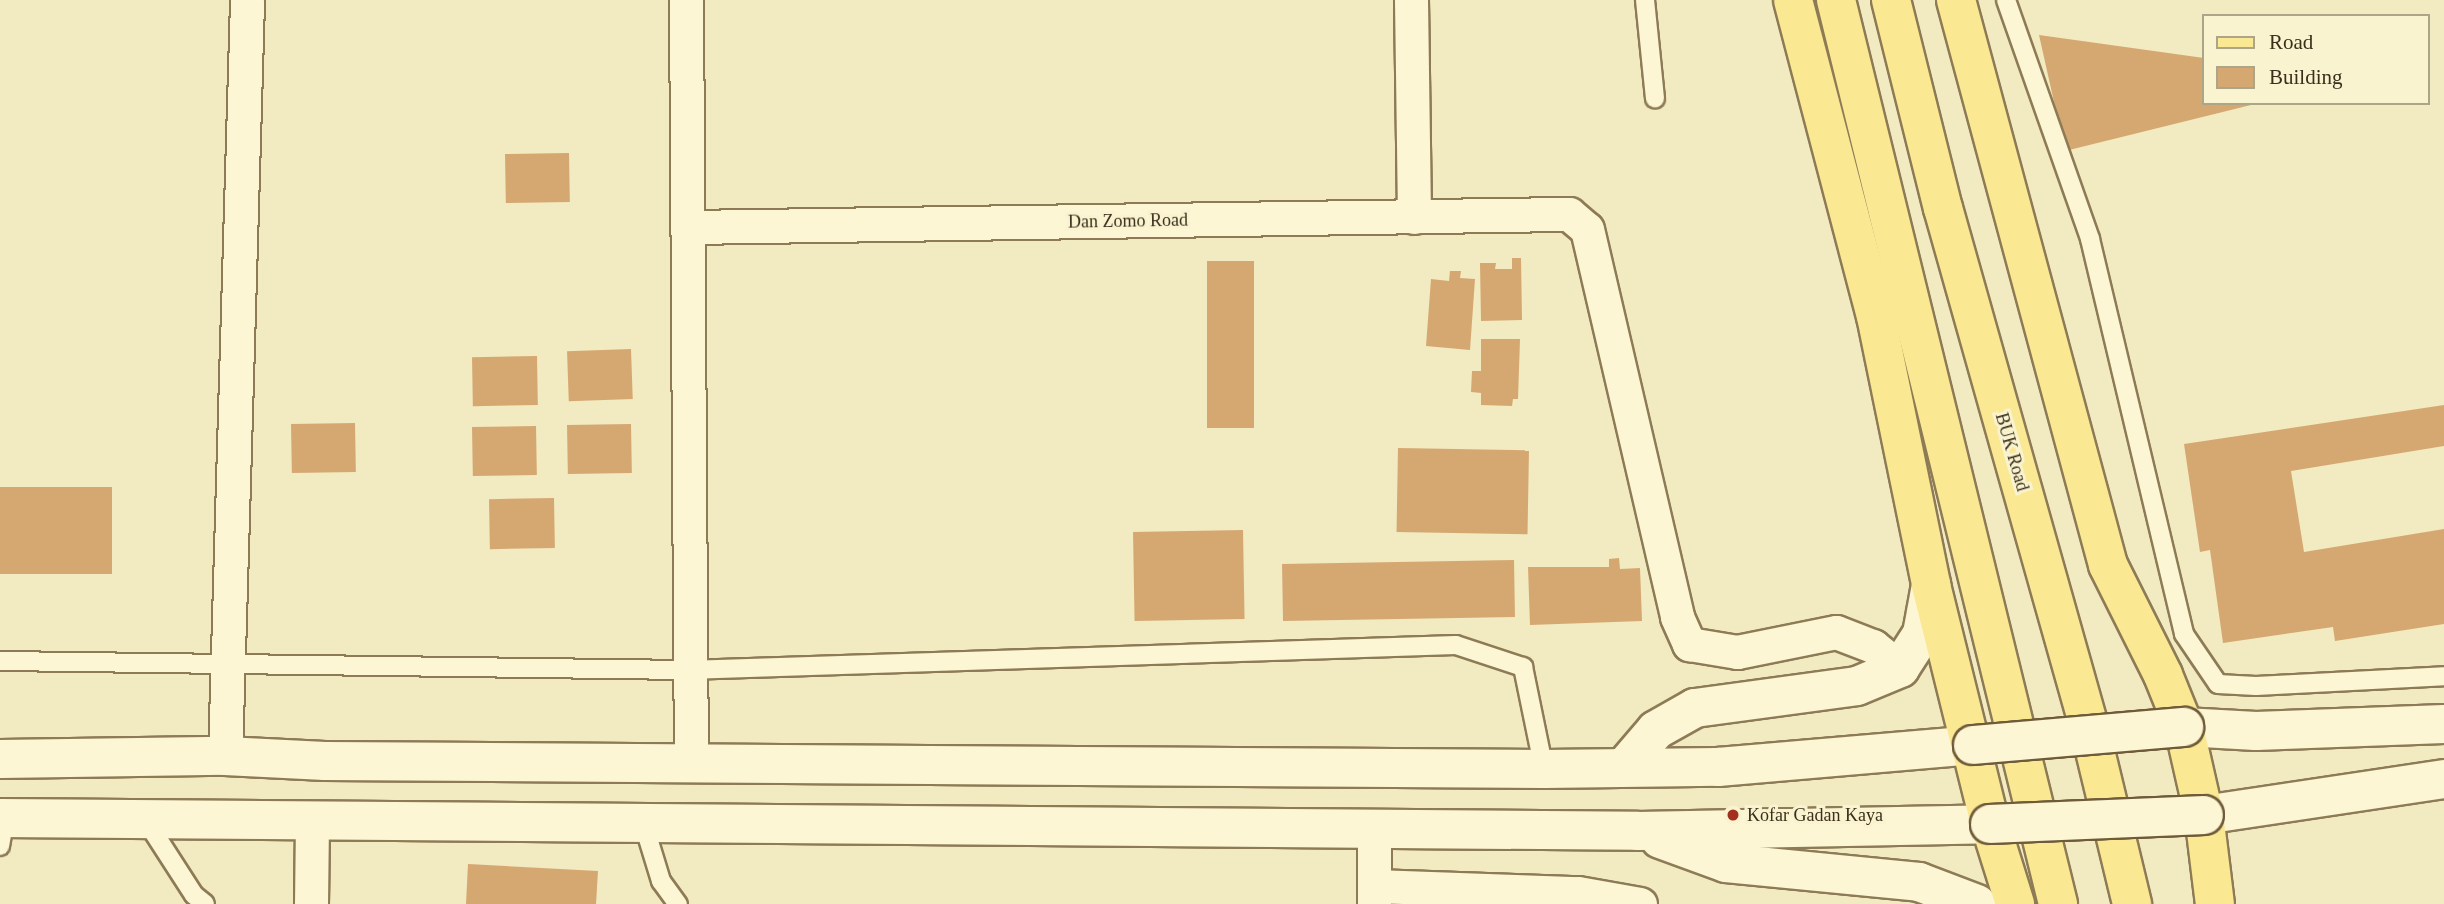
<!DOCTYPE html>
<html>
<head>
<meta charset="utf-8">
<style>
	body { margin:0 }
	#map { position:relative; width:2444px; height:904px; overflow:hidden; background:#f2eac0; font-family:"Times New Roman",serif }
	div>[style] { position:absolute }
	.building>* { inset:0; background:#d5a871; transform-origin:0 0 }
	.roads { filter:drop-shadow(2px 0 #8d7b56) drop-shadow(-2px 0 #8d7b56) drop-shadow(0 2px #8d7b56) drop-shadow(0 -2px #8d7b56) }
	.lane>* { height:18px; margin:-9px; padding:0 9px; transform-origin:9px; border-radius:9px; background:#fcf6d4 }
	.street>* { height:33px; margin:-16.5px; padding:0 16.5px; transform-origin:16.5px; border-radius:16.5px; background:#fcf6d4 }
	.secondary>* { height:38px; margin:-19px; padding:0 19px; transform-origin:19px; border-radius:19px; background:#fcf6d4 }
	.primary>* { height:38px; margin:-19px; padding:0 19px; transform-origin:19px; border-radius:19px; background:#fae893 }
	.bridges { filter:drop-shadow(2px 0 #6f5b39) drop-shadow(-2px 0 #6f5b39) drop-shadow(0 2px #6f5b39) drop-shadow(0 -2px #6f5b39) }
	.secondary-bridge>* { height:38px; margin:-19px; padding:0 19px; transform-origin:19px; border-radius:19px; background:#fcf6d4 }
	.dots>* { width:19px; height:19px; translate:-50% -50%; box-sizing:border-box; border:4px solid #f9f3d0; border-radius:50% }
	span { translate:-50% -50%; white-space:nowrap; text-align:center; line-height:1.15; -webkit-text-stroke:6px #f9f3d0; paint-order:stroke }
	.street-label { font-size:18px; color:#3b2f1c }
	.poi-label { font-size:18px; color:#3b2f1c }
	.left { translate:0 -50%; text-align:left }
	.legend { position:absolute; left:2202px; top:14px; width:228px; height:91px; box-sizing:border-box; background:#f9f3d0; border:2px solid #ada588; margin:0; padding:9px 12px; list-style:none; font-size:21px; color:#3b2f1c }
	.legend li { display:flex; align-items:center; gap:14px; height:35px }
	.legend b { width:35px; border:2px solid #ada588 }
</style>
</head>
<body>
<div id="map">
	<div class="building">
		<div style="clip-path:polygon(2039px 35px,2204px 58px,2204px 103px,2255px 104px,2065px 151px)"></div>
		<div style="left:569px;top:153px;width:49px;height:64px;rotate:89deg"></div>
		<div style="clip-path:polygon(1512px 258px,1521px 258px,1522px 320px,1481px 321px,1480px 263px,1496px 263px,1495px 269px,1512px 269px)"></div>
		<div style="left:1207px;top:261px;width:47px;height:167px"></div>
		<div style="clip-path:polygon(1450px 271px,1461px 271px,1460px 278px,1475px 279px,1470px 350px,1426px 346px,1431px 279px,1449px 281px)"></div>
		<div style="clip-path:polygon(1481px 339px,1520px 339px,1518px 399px,1513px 399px,1512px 406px,1481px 405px,1481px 393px,1471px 392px,1472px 371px,1481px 371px)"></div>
		<div style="left:631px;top:349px;width:50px;height:64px;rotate:88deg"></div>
		<div style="left:537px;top:356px;width:49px;height:65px;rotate:89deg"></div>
		<div style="clip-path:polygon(2444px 405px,2444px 446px,2291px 471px,2304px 552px,2444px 529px,2444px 624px,2335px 641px,2333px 627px,2223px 643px,2210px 550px,2200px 552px,2184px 444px)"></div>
		<div style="left:355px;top:423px;width:49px;height:64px;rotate:89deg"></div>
		<div style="left:631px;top:424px;width:49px;height:64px;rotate:89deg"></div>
		<div style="left:536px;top:426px;width:49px;height:64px;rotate:89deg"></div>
		<div style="left:1398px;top:448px;width:131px;height:84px;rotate:1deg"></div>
		<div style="left:0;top:487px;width:112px;height:87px"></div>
		<div style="left:554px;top:498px;width:50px;height:65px;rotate:89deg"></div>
		<div style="left:1243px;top:530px;width:89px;height:110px;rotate:89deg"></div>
		<div style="clip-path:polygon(1619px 558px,1620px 569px,1640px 568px,1642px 621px,1530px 625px,1528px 567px,1609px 567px,1609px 559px)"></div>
		<div style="left:1514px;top:560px;width:57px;height:232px;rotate:89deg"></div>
		<div style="clip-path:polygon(468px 864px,598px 871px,596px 904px,466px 904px)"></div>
	</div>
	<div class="roads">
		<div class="lane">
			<div style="left:1645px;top:0;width:99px;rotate:84.2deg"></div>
			<div style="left:2006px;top:0;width:253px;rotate:70.6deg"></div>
			<div style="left:2090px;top:239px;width:406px;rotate:76.6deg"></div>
			<div style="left:2184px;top:634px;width:60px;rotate:55.8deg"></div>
			<div style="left:2218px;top:684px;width:38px;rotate:3deg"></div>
			<div style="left:2256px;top:686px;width:188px;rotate:-3deg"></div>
			<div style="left:0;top:661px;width:687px;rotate:0.75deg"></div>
			<div style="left:687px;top:670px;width:769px;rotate:-1.86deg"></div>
			<div style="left:1456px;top:645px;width:71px;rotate:18.2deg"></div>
			<div style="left:1523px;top:667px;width:104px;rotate:78.4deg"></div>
			<div style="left:145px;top:819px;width:90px;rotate:57.2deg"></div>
			<div style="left:194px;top:895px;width:14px;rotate:39deg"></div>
			<div style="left:643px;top:822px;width:62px;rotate:73deg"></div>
			<div style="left:661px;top:881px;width:29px;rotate:54deg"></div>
			<div style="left:0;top:846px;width:28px;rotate:-80deg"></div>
		</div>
		<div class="street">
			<div style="left:686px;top:0;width:764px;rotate:89.63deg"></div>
			<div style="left:1411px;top:0;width:217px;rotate:89.2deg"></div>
			<div style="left:688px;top:227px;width:881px;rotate:-0.85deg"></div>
			<div style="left:1569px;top:214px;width:23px;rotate:40deg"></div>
			<div style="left:1587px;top:229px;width:398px;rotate:76.9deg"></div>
			<div style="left:1677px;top:617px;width:30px;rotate:66deg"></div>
			<div style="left:1689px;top:644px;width:49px;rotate:9.5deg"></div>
			<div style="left:1737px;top:652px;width:101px;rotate:-11.4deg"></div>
			<div style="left:1836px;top:632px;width:40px;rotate:21deg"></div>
			<div style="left:1873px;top:646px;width:35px;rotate:39deg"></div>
			<div style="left:225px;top:756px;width:756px;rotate:-88.33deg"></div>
			<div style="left:1374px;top:886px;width:204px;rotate:2deg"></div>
			<div style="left:1578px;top:893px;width:63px;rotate:10.1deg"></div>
			<div style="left:311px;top:904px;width:82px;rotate:-89.3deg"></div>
			<div style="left:1374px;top:904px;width:77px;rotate:-90deg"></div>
		</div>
		<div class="secondary">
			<div style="left:2184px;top:727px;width:72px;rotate:3.2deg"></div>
			<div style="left:2256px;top:731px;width:188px;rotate:-2.1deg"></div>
			<div style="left:0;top:759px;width:225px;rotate:-0.8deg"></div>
			<div style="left:225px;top:756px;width:100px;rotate:2.9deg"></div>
			<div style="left:325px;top:761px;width:1219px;rotate:0.38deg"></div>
			<div style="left:1544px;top:769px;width:174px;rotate:-0.7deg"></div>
			<div style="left:1718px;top:767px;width:256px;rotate:-4.9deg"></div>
			<div style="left:1626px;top:765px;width:46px;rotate:-49.4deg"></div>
			<div style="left:1656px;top:730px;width:45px;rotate:-29.4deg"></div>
			<div style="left:1695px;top:708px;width:163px;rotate:-7.7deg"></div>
			<div style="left:1857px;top:686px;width:47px;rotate:-22.7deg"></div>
			<div style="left:1900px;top:668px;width:40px;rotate:-57.1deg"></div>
			<div style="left:1922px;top:634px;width:50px;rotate:-79.6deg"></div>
			<div style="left:2204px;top:815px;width:243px;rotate:-8.5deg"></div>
			<div style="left:0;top:818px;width:1638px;rotate:0.45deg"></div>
			<div style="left:1638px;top:831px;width:352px;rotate:-1.1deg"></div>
			<div style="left:1660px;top:839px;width:70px;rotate:20deg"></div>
			<div style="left:1726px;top:863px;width:194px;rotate:5.6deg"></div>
			<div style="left:1919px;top:882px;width:62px;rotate:20.8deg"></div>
		</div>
		<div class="primary">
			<div style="left:1793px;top:0;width:327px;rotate:75.3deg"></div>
			<div style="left:1876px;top:316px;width:275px;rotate:78.4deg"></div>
			<div style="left:1931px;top:585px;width:246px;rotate:76.1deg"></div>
			<div style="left:1990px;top:824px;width:84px;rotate:72.6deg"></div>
			<div style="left:1836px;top:0;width:931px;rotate:76.2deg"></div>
			<div style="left:1891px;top:0;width:214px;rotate:76deg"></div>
			<div style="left:1943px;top:208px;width:542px;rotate:74.27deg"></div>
			<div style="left:2090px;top:730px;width:179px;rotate:76.4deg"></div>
			<div style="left:1956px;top:0;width:585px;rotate:74.94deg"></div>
			<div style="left:2108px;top:565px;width:123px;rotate:63.4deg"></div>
			<div style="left:2163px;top:675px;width:56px;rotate:68deg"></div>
			<div style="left:2184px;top:727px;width:90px;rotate:77.2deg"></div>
			<div style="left:2204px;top:815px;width:90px;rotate:83deg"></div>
		</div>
	</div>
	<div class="bridges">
		<div class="secondary-bridge">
			<div style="left:1973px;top:745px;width:212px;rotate:-4.9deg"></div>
			<div style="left:1990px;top:824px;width:214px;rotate:-2.4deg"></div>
		</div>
	</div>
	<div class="dots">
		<div style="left:1733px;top:815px;background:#a3301f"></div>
	</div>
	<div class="street-label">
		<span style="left:1128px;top:221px;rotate:-1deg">Dan Zomo Road</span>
		<span style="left:2012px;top:452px;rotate:74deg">BUK Road</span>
	</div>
	<div class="poi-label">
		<span class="left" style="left:1747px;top:815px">Kofar Gadan Kaya</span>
	</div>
	<ul class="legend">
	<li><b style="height:9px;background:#fae893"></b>Road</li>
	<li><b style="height:19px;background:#d5a871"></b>Building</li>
	</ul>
</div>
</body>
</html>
